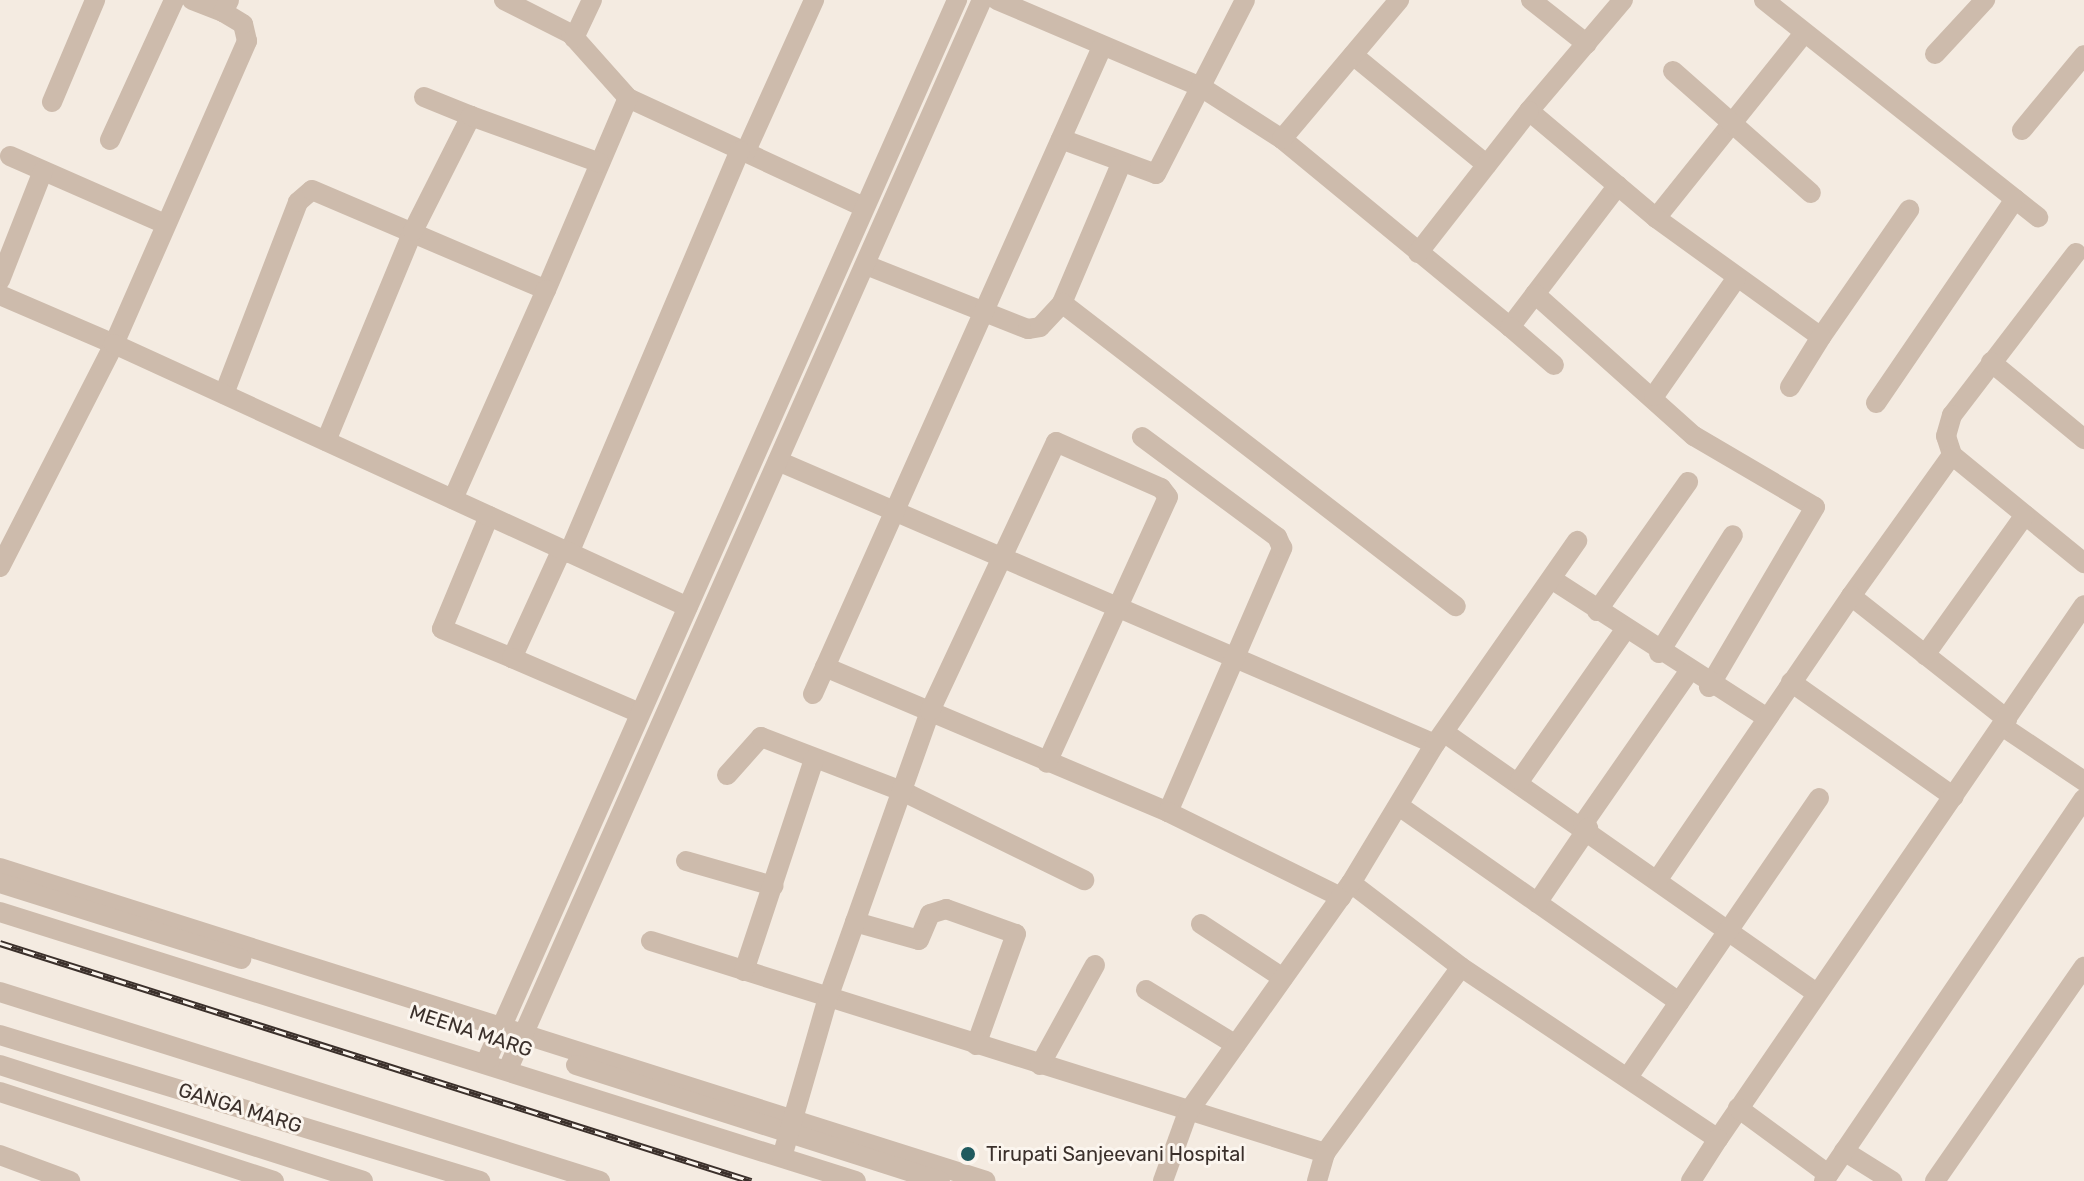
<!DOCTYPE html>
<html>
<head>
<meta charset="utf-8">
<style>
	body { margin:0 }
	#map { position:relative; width:2084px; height:1181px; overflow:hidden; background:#f4ebe1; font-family:Rubik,sans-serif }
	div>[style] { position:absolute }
	.minor>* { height:20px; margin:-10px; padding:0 10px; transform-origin:10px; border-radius:10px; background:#cdbbac }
	.rail>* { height:7px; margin-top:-3.5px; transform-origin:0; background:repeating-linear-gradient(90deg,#fbf5ee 0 12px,#3b302b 0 24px); box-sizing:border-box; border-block:2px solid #3b302b }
	.dots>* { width:22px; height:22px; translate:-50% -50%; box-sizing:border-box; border:4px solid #fbf5ee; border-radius:50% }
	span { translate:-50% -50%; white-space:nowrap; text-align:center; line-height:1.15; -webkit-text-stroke:6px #fbf5ee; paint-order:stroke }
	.street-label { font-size:20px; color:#3b302b }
	.poi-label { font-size:20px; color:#3b302b }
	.left { translate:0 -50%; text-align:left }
</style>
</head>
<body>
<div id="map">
	<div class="minor">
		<div style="left:192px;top:0;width:33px;rotate:21deg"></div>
		<div style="left:504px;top:0;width:75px;rotate:26.9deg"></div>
		<div style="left:571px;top:34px;width:86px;rotate:48.3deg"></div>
		<div style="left:628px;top:98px;width:260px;rotate:24.8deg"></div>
		<div style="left:997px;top:0;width:222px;rotate:23.1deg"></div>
		<div style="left:1201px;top:87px;width:96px;rotate:32.7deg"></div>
		<div style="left:1282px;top:139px;width:296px;rotate:39.5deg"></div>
		<div style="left:1510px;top:327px;width:178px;rotate:-52.7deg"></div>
		<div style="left:1531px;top:0;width:71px;rotate:38.2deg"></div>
		<div style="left:1623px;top:0;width:145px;rotate:130.3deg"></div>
		<div style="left:1529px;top:111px;width:166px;rotate:40.1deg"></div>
		<div style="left:1656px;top:218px;width:237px;rotate:-51.3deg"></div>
		<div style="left:1764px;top:0;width:350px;rotate:38.4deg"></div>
		<div style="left:574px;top:38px;width:42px;rotate:-64.7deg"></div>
		<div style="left:1935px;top:54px;width:74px;rotate:-47.2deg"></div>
		<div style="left:1353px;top:55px;width:173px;rotate:39.4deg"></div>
		<div style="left:1673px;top:71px;width:184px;rotate:41.5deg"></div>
		<div style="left:424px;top:97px;width:51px;rotate:22deg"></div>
		<div style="left:52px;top:102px;width:111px;rotate:-67.1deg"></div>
		<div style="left:2022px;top:130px;width:97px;rotate:-50.4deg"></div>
		<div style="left:1061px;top:139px;width:101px;rotate:20.2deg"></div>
		<div style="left:1156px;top:174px;width:195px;rotate:-62.9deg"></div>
		<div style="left:1282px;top:139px;width:182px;rotate:-49.9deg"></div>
		<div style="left:110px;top:140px;width:154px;rotate:-65.4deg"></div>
		<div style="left:745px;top:153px;width:168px;rotate:-65.7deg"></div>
		<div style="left:10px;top:156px;width:169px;rotate:23.7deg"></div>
		<div style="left:1121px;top:164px;width:151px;rotate:113deg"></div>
		<div style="left:1062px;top:303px;width:497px;rotate:37.6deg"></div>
		<div style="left:1656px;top:218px;width:203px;rotate:35.8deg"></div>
		<div style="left:1821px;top:337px;width:155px;rotate:-55.3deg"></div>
		<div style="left:1418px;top:253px;width:180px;rotate:-52deg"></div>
		<div style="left:2076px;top:253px;width:204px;rotate:127.4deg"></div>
		<div style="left:1952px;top:415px;width:22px;rotate:106deg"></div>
		<div style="left:1946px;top:436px;width:20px;rotate:72deg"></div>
		<div style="left:1952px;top:455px;width:171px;rotate:39.3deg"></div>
		<div style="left:866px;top:265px;width:174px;rotate:21.6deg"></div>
		<div style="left:1028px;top:329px;width:12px;rotate:-9deg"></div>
		<div style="left:1040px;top:327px;width:33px;rotate:-47deg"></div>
		<div style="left:0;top:280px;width:117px;rotate:-68.5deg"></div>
		<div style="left:546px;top:290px;width:209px;rotate:-66.9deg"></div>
		<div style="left:1535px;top:294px;width:213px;rotate:41.8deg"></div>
		<div style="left:1694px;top:436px;width:140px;rotate:30.4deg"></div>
		<div style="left:1815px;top:507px;width:209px;rotate:120.5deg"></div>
		<div style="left:0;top:295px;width:124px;rotate:23.3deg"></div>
		<div style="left:114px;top:344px;width:331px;rotate:-66.3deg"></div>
		<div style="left:247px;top:41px;width:17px;rotate:-103deg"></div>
		<div style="left:243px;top:24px;width:23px;rotate:-149deg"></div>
		<div style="left:223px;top:12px;width:13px;rotate:-63deg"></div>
		<div style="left:1510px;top:327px;width:58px;rotate:40.8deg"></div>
		<div style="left:1991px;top:362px;width:121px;rotate:39.6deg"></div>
		<div style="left:1790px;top:387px;width:59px;rotate:-58.2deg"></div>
		<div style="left:224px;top:394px;width:206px;rotate:-68.9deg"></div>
		<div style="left:298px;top:202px;width:18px;rotate:-41deg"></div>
		<div style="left:312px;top:190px;width:254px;rotate:23.1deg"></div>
		<div style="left:546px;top:290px;width:229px;rotate:114deg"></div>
		<div style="left:1654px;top:396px;width:143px;rotate:-55deg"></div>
		<div style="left:1876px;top:403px;width:247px;rotate:-55.7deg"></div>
		<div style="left:326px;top:441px;width:227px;rotate:-67.5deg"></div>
		<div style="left:413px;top:231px;width:129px;rotate:-63.2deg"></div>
		<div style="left:471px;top:116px;width:137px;rotate:20deg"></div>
		<div style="left:1952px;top:455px;width:173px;rotate:125.6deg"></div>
		<div style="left:1851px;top:596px;width:199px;rotate:38.3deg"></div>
		<div style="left:778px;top:461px;width:715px;rotate:23.3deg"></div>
		<div style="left:489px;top:516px;width:122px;rotate:112.6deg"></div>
		<div style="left:442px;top:629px;width:76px;rotate:22.5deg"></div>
		<div style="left:562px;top:549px;width:120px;rotate:114.6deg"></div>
		<div style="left:512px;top:658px;width:139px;rotate:23.3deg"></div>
		<div style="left:569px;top:553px;width:437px;rotate:-67deg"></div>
		<div style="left:0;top:567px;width:250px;rotate:-62.9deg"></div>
		<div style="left:114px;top:344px;width:631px;rotate:24.62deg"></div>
		<div style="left:1553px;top:580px;width:255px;rotate:32.8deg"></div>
		<div style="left:1597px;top:611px;width:158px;rotate:-54.8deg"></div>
		<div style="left:1659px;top:653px;width:139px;rotate:-57.9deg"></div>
		<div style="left:1925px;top:655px;width:172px;rotate:-54.5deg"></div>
		<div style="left:825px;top:667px;width:372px;rotate:22.9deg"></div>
		<div style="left:1168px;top:812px;width:288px;rotate:-66.6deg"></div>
		<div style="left:1282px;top:548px;width:12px;rotate:-114deg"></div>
		<div style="left:1277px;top:537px;width:168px;rotate:-143.5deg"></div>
		<div style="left:1791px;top:682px;width:199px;rotate:35.2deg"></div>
		<div style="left:813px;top:694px;width:709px;rotate:-65.93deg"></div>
		<div style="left:2002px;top:726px;width:99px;rotate:33.9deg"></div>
		<div style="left:1445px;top:733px;width:452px;rotate:35deg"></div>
		<div style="left:727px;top:775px;width:51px;rotate:-48.2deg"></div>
		<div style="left:761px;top:737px;width:151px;rotate:21deg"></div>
		<div style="left:902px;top:791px;width:203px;rotate:26.1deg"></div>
		<div style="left:1520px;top:780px;width:183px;rotate:-55deg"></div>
		<div style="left:1399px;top:806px;width:342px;rotate:35deg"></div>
		<div style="left:1168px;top:812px;width:193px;rotate:26.2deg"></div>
		<div style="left:1583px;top:824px;width:184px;rotate:-55.2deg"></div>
		<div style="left:686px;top:861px;width:91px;rotate:16deg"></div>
		<div style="left:0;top:868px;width:1034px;rotate:17.61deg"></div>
		<div style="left:1658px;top:879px;width:343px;rotate:-55.7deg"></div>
		<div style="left:0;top:883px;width:253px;rotate:17.5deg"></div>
		<div style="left:1351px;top:883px;width:138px;rotate:37.4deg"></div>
		<div style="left:1461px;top:967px;width:309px;rotate:33.8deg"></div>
		<div style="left:1718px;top:1139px;width:647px;rotate:-55.57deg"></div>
		<div style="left:1537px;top:903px;width:91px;rotate:-55.8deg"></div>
		<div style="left:0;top:912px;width:897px;rotate:17.45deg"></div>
		<div style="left:855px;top:922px;width:66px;rotate:15.7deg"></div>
		<div style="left:919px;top:940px;width:28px;rotate:-67deg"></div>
		<div style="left:930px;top:914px;width:17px;rotate:-17deg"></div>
		<div style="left:946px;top:909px;width:74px;rotate:19.7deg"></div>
		<div style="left:1016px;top:934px;width:118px;rotate:109.8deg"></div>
		<div style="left:1201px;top:924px;width:98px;rotate:33.4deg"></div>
		<div style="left:651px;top:941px;width:707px;rotate:17.46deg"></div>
		<div style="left:744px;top:971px;width:223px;rotate:-71.7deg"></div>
		<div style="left:1146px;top:990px;width:105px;rotate:31.4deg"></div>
		<div style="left:0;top:992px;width:629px;rotate:17.48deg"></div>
		<div style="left:0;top:1035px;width:502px;rotate:16.92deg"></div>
		<div style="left:486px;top:1062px;width:1162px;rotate:-66.08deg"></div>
		<div style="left:0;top:1065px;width:381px;rotate:17.7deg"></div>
		<div style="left:576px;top:1065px;width:382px;rotate:17.7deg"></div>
		<div style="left:1040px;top:1065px;width:114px;rotate:-61.2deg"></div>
		<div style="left:508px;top:1069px;width:1169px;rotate:-66.09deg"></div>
		<div style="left:1628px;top:1077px;width:338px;rotate:-55.6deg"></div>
		<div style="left:0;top:1092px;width:288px;rotate:18deg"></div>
		<div style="left:1738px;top:1108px;width:112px;rotate:36.3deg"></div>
		<div style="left:1844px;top:1151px;width:57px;rotate:32deg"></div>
		<div style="left:0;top:1155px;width:75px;rotate:20.4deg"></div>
		<div style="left:782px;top:1157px;width:166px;rotate:-73.9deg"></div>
		<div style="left:828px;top:998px;width:305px;rotate:-70.4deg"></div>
		<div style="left:930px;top:711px;width:297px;rotate:-64.9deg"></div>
		<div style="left:1056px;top:442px;width:115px;rotate:23.7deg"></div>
		<div style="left:1161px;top:488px;width:11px;rotate:52deg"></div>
		<div style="left:1168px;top:497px;width:292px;rotate:114.5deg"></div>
		<div style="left:1163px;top:1181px;width:73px;rotate:-70.1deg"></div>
		<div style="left:1188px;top:1112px;width:281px;rotate:-54.6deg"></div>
		<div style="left:1351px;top:883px;width:162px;rotate:-58.9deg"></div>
		<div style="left:1435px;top:744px;width:248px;rotate:-55deg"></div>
		<div style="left:1317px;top:1181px;width:29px;rotate:-74deg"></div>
		<div style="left:1325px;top:1153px;width:230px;rotate:-53.8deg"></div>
		<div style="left:1691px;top:1181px;width:50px;rotate:-57.3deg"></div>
		<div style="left:1824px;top:1181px;width:462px;rotate:-55.8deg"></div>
		<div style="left:1935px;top:1181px;width:261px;rotate:-55.2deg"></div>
	</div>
	<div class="rail">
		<div style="left:0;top:943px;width:788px;rotate:17.58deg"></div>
	</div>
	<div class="dots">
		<div style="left:968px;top:1154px;background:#1f5a5e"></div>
	</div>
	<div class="street-label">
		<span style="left:471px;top:1031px;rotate:18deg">MEENA MARG</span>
		<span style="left:240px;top:1108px;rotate:17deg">GANGA MARG</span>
	</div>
	<div class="poi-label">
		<span class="left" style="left:986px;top:1154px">Tirupati Sanjeevani Hospital</span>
	</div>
</div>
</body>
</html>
